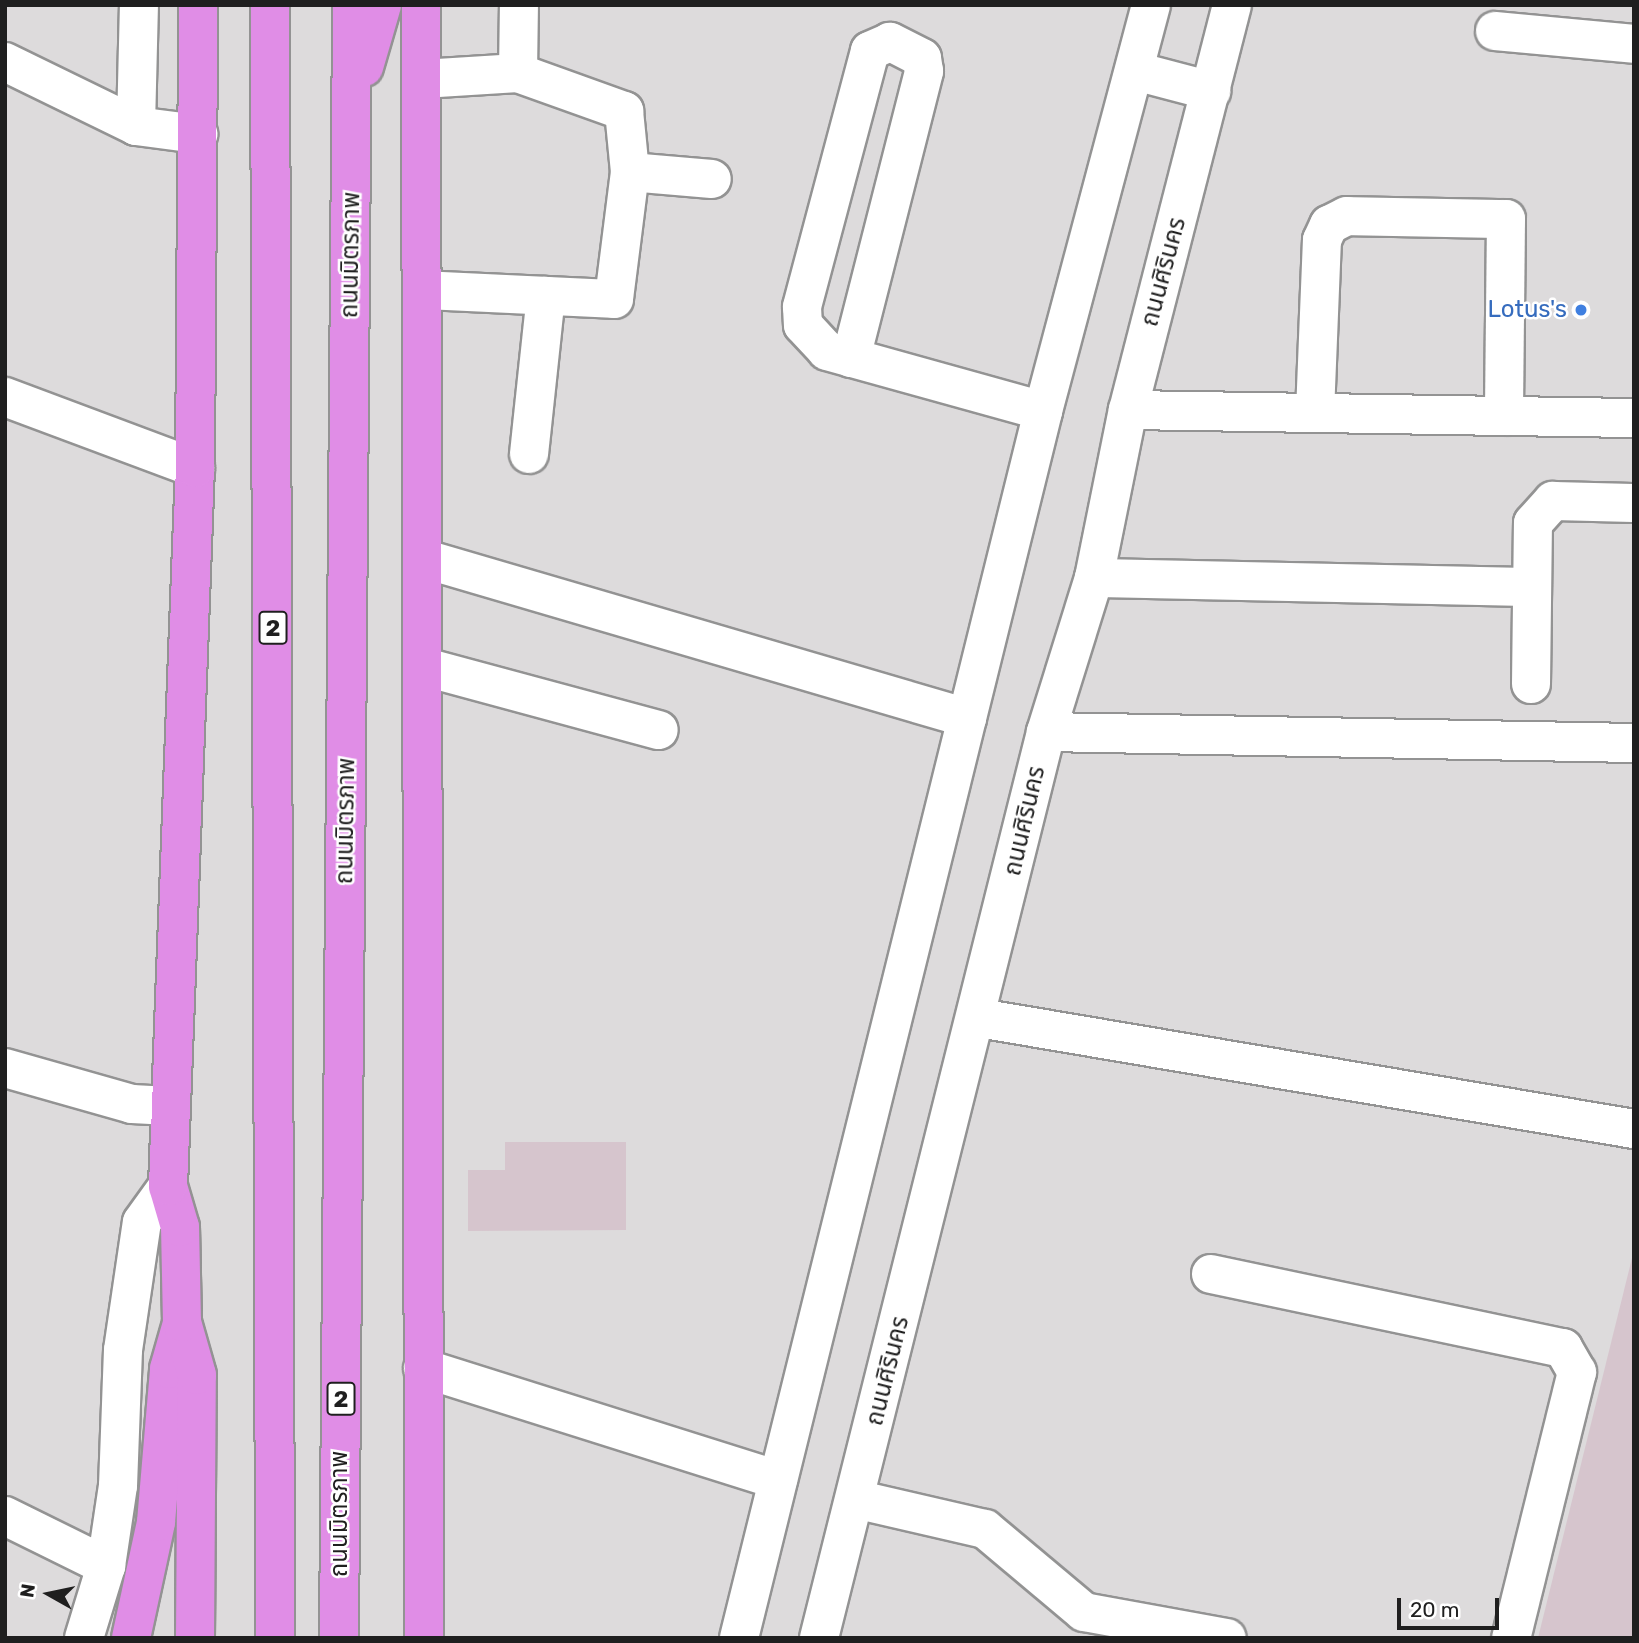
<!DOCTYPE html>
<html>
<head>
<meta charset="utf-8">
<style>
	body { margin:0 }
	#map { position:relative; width:1639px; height:1643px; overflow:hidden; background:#efe5e7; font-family:Rubik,"Noto Sans Thai",sans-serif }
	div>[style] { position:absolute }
	.residential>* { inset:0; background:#dddbdc; transform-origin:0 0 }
	.building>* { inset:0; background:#d6c5cd }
	.roads { filter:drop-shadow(2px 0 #939393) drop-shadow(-2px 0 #939393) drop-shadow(0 2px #939393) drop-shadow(0 -2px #939393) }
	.minor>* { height:38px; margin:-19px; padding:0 19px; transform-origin:19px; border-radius:19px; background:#fff }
	.highway>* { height:38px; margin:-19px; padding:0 19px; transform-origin:19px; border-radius:19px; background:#e08de6 }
	.dots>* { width:19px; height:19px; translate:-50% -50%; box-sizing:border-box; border:4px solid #fff; border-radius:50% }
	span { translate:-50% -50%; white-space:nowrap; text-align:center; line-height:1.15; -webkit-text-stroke:5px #fff; paint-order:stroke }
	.shield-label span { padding:2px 5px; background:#fff; border:2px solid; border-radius:5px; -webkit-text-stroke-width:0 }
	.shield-label { font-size:23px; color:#1f1f1f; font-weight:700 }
	.street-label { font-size:24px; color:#1f1f1f }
	.shop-label { font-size:24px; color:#366cbe }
	.right { translate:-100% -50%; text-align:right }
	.frame { position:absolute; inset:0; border:7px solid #1f1f1f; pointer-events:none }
	.north { position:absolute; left:14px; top:1559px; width:70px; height:70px; -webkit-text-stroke:5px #fff; paint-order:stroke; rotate:279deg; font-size:19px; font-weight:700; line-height:28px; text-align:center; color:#1f1f1f }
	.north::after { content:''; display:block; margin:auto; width:24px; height:32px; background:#1f1f1f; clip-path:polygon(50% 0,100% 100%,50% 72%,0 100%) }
	.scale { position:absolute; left:1397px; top:1598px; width:102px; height:32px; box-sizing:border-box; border:4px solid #1f1f1f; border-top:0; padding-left:9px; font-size:21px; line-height:24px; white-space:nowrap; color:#1f1f1f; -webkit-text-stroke:5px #fff; paint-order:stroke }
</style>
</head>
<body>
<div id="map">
	<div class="residential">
		<div style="left:5px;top:5px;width:1629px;height:1633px"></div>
	</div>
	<div class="building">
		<div style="clip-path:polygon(505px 1142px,626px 1142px,626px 1230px,468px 1231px,468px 1170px,505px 1170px)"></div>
		<div style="clip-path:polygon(1633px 1254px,1634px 1638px,1538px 1638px)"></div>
	</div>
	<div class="roads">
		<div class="minor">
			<div style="left:1495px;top:31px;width:140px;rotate:5.3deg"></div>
			<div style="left:5px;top:62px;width:146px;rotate:26deg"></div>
			<div style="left:136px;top:126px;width:63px;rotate:7.4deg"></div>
			<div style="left:1135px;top:71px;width:79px;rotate:14.7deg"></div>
			<div style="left:518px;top:73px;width:68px;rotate:-89.2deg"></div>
			<div style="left:422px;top:79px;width:96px;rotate:-3.6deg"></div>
			<div style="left:518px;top:73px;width:113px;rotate:19.7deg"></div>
			<div style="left:624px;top:111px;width:61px;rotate:84.4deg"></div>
			<div style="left:630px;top:172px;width:128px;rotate:97.2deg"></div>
			<div style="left:614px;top:299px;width:191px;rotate:-177.3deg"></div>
			<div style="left:136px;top:126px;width:121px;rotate:-88.6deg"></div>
			<div style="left:630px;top:172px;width:82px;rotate:4.9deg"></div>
			<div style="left:851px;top:358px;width:296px;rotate:-75.7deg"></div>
			<div style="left:924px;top:71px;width:13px;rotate:-99deg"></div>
			<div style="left:922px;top:58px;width:36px;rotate:-153deg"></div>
			<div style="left:890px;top:42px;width:22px;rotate:156deg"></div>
			<div style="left:870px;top:51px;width:265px;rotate:104.9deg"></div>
			<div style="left:802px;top:307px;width:18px;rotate:87deg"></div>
			<div style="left:803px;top:325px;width:35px;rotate:47deg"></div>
			<div style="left:827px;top:351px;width:224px;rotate:15.5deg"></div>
			<div style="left:5px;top:397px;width:203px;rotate:20.5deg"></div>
			<div style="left:1128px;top:410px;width:506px;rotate:0.91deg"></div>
			<div style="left:1315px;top:413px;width:173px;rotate:-87.7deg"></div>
			<div style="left:1322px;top:240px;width:17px;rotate:-65deg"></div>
			<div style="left:1329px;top:225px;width:20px;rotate:-27deg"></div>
			<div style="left:1347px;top:216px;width:159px;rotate:1.1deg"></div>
			<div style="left:1506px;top:219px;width:197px;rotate:90.6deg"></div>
			<div style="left:529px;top:454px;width:159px;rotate:-83.9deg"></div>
			<div style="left:425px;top:559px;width:565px;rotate:16.35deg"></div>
			<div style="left:1094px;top:578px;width:438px;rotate:1.2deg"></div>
			<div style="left:425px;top:667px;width:242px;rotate:15.1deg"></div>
			<div style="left:1531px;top:684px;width:161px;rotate:-89.3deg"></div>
			<div style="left:1533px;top:523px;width:30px;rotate:-48deg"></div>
			<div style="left:1553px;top:501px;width:81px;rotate:1.4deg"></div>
			<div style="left:1046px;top:732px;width:588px;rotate:1.07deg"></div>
			<div style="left:979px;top:1018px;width:664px;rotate:9.62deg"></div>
			<div style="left:5px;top:1068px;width:132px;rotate:15.8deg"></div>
			<div style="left:132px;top:1104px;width:38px;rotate:3deg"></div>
			<div style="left:1211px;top:1274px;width:360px;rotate:11.9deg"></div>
			<div style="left:1563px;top:1348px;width:28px;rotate:60deg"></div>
			<div style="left:1577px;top:1372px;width:274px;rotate:103.9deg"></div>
			<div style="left:423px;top:1368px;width:372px;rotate:17.5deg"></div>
			<div style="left:855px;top:1499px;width:133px;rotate:13deg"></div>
			<div style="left:985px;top:1529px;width:129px;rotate:40deg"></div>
			<div style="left:1084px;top:1612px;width:145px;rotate:10.3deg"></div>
			<div style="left:5px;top:1516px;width:113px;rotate:26.3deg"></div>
			<div style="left:84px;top:1638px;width:75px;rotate:-73deg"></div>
			<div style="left:106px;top:1566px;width:81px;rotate:-81.5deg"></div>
			<div style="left:118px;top:1486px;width:136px;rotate:-87.9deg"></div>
			<div style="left:123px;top:1350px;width:129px;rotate:-81.6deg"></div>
			<div style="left:142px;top:1222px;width:44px;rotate:-54.2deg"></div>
			<div style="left:739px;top:1638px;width:1264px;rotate:-76.08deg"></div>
			<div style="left:1043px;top:411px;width:420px;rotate:-75.1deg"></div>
			<div style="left:819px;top:1638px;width:934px;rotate:-75.93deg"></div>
			<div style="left:1046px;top:732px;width:161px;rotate:-72.7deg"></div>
			<div style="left:1094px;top:578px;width:171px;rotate:-78.6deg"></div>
			<div style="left:1128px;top:410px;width:418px;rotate:-75.6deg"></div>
		</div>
		<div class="highway">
			<div style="left:270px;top:5px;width:1633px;rotate:89.82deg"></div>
			<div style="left:421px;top:5px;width:1633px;rotate:89.89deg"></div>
			<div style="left:364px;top:67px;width:65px;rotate:-73.8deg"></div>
			<div style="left:131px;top:1638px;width:119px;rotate:-77.8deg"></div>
			<div style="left:156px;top:1522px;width:154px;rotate:-85.1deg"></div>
			<div style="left:169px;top:1369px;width:48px;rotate:-74.2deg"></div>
			<div style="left:195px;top:1638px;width:263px;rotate:-89.6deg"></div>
			<div style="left:197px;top:1375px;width:55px;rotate:-105.8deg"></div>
			<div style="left:182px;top:1322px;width:95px;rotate:-91.2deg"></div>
			<div style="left:180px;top:1227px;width:43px;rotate:-106.3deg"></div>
			<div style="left:168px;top:1186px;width:719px;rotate:-87.85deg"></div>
			<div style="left:195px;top:468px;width:463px;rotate:-89.6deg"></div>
			<div style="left:339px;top:1638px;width:1633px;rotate:-89.54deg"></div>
		</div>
	</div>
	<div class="dots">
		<div style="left:1581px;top:310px;background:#3f7fe0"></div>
	</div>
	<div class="shield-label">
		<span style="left:273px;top:628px">2</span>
		<span style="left:341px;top:1399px">2</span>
	</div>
	<div class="street-label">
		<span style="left:351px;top:255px;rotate:-89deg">ถนนมิตรภาพ</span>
		<span style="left:1164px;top:272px;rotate:-75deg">ถนนศิรินคร</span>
		<span style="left:346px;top:821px;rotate:-89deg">ถนนมิตรภาพ</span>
		<span style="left:1025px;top:821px;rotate:-77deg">ถนนศิรินคร</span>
		<span style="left:888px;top:1371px;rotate:-76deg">ถนนศิรินคร</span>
		<span style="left:340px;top:1514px;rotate:-90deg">ถนนมิตรภาพ</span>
	</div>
	<div class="shop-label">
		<span class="right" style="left:1567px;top:310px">Lotus's</span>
	</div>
	<div class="frame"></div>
	<div class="north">N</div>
	<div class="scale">20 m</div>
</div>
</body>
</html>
